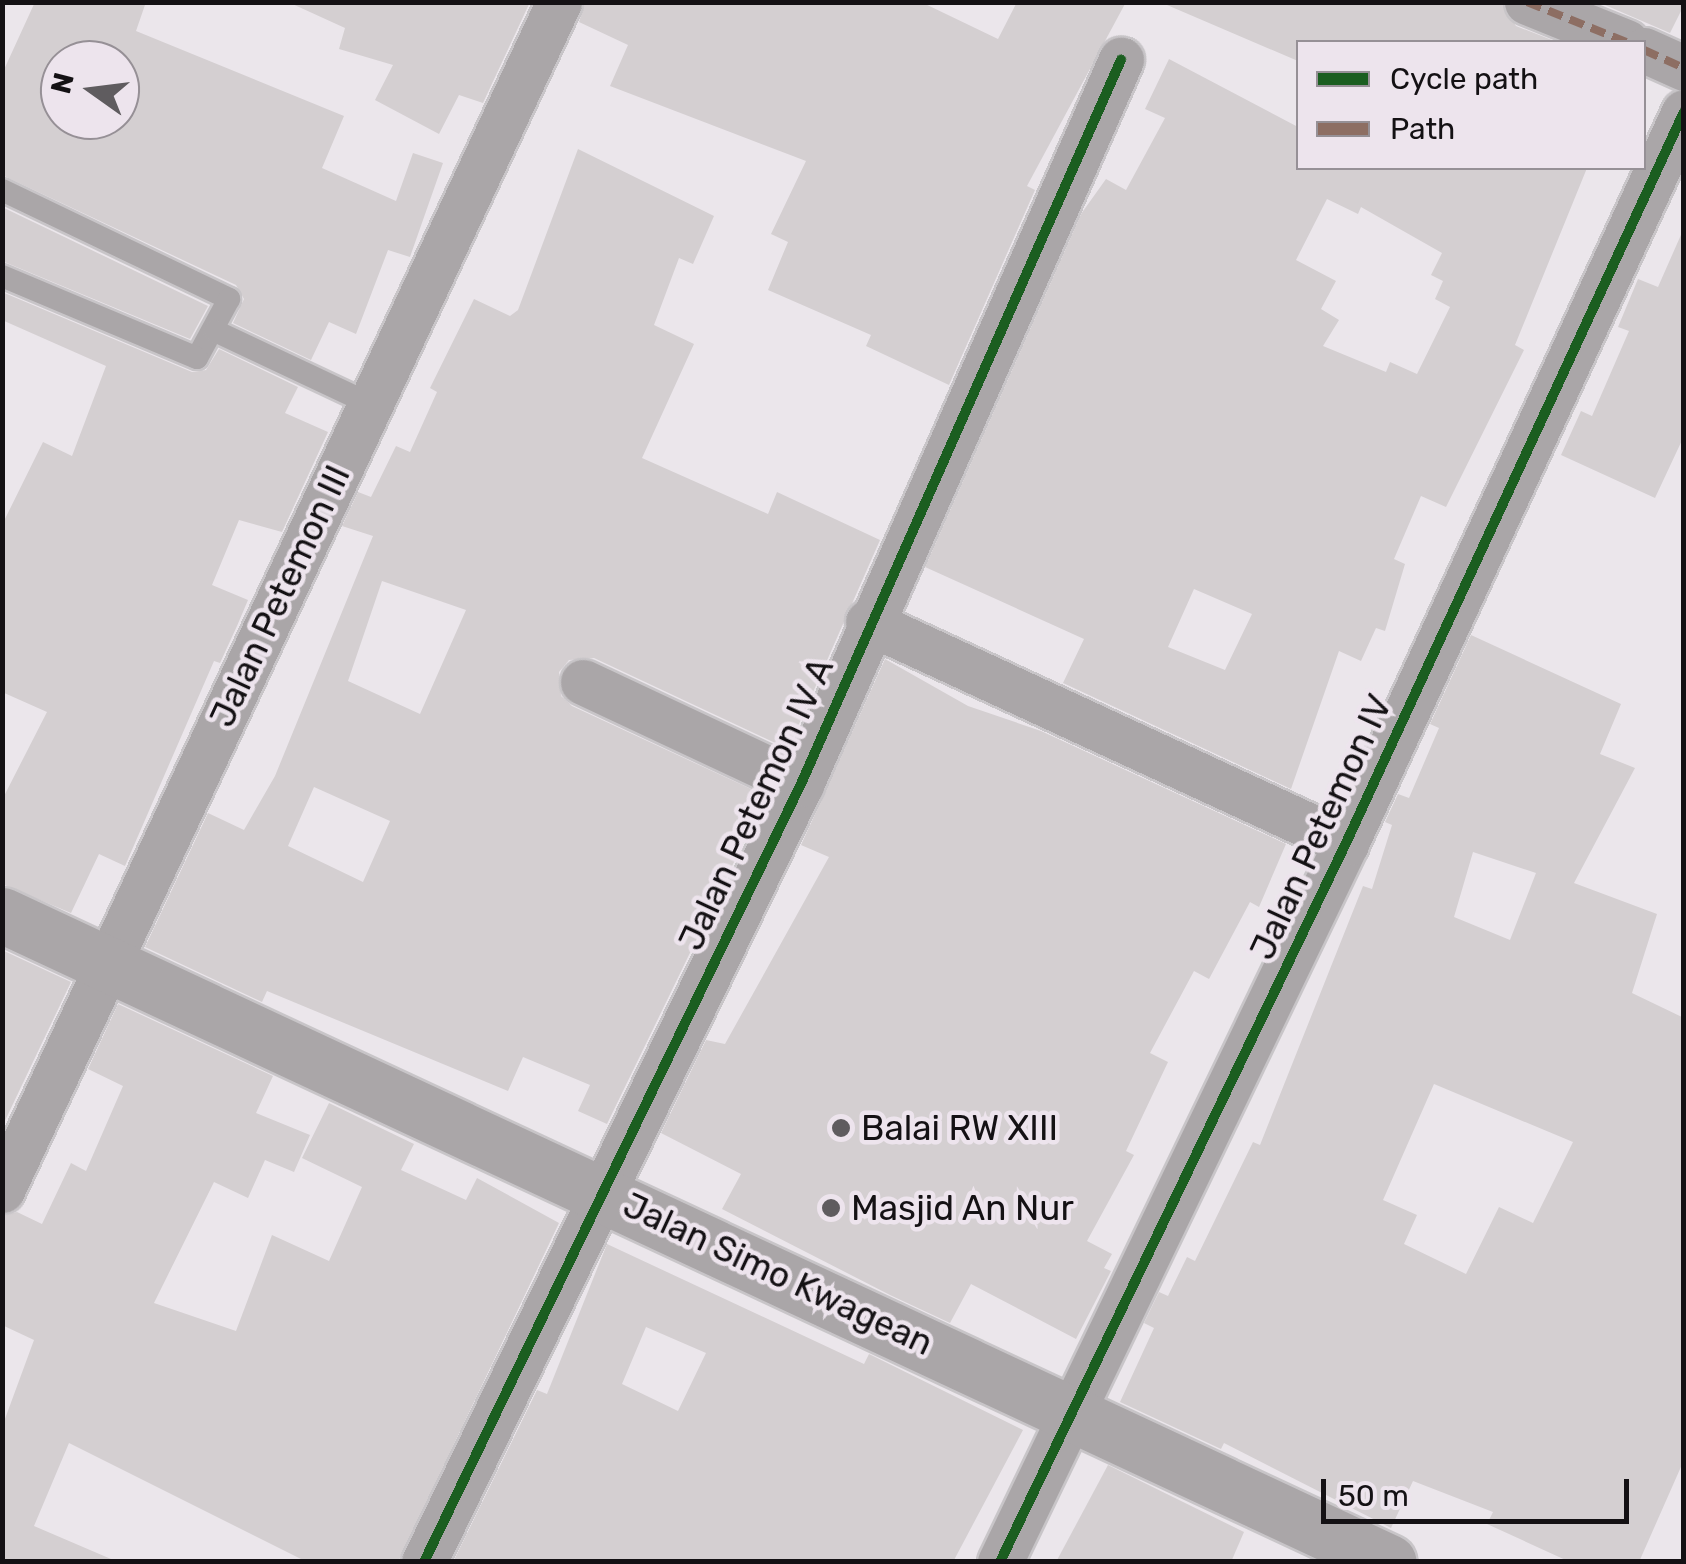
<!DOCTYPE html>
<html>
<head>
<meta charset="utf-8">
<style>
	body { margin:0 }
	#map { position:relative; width:1686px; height:1564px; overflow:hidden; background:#ebe6eb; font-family:Rubik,sans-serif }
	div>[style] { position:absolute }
	.building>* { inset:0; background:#d4cfd1 }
	.roads { filter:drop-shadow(2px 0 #c8c5c8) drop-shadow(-2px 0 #c8c5c8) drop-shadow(0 2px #c8c5c8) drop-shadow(0 -2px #c8c5c8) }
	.service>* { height:22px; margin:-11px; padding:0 11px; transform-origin:11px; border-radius:11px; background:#aaa6a8 }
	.minor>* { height:45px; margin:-22.5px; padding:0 22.5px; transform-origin:22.5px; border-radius:22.5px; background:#aaa6a8 }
	.tertiary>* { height:55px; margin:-27.5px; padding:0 27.5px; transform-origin:27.5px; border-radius:27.5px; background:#aaa6a8 }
	.quiet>* { height:8px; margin-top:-4px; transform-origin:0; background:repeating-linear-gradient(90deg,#8d6e63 0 15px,transparent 0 23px) }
	.cycleway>* { height:10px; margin:-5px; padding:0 5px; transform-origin:5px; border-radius:5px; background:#1b5e20 }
	.dots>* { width:28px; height:28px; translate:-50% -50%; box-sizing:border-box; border:5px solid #ede4ed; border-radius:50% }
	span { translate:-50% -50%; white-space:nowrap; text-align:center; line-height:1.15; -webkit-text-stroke:9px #ede4ed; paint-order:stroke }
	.street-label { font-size:35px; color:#141114 }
	.poi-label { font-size:35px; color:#141114 }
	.left { translate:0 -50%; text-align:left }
	.frame { position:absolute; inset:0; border:5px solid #141114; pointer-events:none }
	.legend { position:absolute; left:1296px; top:40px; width:350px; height:130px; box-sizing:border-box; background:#ede4ed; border:2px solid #969096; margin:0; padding:12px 18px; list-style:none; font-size:30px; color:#141114 }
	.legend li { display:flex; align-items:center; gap:20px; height:50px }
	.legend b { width:50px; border:2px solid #969096 }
	.north { position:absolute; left:40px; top:40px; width:100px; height:100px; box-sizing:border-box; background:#ede4ed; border:2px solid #969096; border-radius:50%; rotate:284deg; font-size:28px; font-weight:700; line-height:40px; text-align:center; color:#141114 }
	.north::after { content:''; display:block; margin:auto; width:35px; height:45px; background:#5f5c5f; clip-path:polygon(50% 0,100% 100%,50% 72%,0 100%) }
	.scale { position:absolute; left:1321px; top:1479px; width:308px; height:45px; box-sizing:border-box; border:5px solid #141114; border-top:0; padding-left:12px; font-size:30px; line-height:35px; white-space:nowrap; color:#141114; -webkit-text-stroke:8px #ede4ed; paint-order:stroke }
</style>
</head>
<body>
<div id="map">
	<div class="building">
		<div style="clip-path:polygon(evenodd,35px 2px,146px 2px,136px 31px,344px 116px,322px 168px,396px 201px,413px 153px,443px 163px,410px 257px,388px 250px,356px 334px,329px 322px,311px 360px,233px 323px,244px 299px,236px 285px,2px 175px,2px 74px,35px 2px,60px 60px,120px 60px,120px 120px,60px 120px,60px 60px)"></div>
		<div style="clip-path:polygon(288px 2px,530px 2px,483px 103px,459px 95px,439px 134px,375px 100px,393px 65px,339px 49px,345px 28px)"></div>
		<div style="clip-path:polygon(585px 2px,921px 2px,998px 39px,1017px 2px,1126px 2px,1027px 186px,1035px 190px,949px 385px,866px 346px,871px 335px,768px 290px,788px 242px,771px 234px,806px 161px,610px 86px,628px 45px,579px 22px)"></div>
		<div style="clip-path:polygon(1160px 2px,1501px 2px,1516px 26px,1557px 42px,1298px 42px,1298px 61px)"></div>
		<div style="clip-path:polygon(1598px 2px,1684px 2px,1684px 5px,1670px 33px)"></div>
		<div style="clip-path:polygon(evenodd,1169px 59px,1298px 127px,1298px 168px,1587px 168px,1515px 345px,1524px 350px,1446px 507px,1421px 496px,1394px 559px,1405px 564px,1385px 631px,1376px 628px,1361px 661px,1339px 651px,1291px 789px,1063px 683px,1084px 639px,925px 567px,1081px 214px,1106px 179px,1126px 190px,1165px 118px,1145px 109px,1169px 59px,1327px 199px,1358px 214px,1361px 207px,1442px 253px,1431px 275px,1443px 281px,1435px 299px,1450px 307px,1417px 374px,1390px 362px,1386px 372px,1323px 346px,1339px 320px,1321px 309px,1336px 281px,1296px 260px,1327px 199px,1169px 59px,1194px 589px,1252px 614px,1225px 670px,1168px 647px,1194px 589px)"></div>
		<div style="clip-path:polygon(evenodd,578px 149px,714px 216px,693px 264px,679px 258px,654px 325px,694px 344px,642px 458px,768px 514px,777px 492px,880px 540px,788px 749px,594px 658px,569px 660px,559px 672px,561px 696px,572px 706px,766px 796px,607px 1124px,578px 1111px,590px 1085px,523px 1057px,508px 1091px,267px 991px,262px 1002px,145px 947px,208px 813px,244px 830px,275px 776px,373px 536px,342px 526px,358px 492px,371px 497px,396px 446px,410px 452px,437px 392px,430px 388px,474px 299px,510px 316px,518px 310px,578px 149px,382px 581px,466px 610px,420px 714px,348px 681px,382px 581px,578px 149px,314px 787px,390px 821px,363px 882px,288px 846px,314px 787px)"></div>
		<div style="clip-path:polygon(2px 207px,208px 306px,190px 339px,2px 261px)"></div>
		<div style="clip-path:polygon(1684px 228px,1684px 436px,1655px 498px,1561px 455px,1581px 411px,1592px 416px,1629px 331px,1618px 327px,1638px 279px,1658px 287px)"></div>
		<div style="clip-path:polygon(2px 292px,192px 372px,206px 370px,219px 349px,298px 387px,285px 413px,328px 432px,282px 532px,239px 520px,212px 585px,248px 600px,237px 626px,220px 663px,214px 661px,125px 866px,99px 854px,71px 913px,2px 884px,2px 800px,47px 712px,2px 692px,2px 525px,43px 442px,72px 456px,106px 366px,2px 320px)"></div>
		<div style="clip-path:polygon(evenodd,1471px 635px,1621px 704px,1600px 754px,1635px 768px,1574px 883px,1657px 914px,1632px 993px,1684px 1018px,1684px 1460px,1639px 1562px,1570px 1562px,1487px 1524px,1493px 1512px,1413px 1481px,1391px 1528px,1224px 1443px,1221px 1449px,1120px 1402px,1154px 1328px,1144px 1323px,1159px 1292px,1168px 1296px,1187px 1257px,1195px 1261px,1253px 1142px,1260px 1145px,1363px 886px,1372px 889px,1392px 825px,1385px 822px,1398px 794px,1409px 798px,1439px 728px,1430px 724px,1471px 635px,1473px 852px,1536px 873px,1510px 940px,1454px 917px,1473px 852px,1471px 635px,1434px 1084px,1573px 1142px,1533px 1223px,1499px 1207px,1466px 1274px,1404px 1244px,1417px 1215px,1383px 1200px,1434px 1084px)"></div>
		<div style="clip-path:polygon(885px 659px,968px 706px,1041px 731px,1286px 844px,1259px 907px,1250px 902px,1209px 979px,1194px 971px,1150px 1053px,1168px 1062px,1126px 1151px,1134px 1155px,1087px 1241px,1112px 1254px,1104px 1268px,1111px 1271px,1076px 1339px,971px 1284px,950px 1323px,890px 1295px,722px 1209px,741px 1174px,661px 1133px,706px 1040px,725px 1044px,829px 857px,801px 845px)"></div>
		<div style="clip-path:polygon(2px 950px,71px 982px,2px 1127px)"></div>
		<div style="clip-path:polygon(118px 1004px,273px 1076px,256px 1113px,310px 1135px,294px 1172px,265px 1160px,248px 1198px,214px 1182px,154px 1303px,236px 1331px,272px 1235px,329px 1261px,362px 1187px,302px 1158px,329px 1103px,414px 1144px,401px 1170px,466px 1200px,477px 1178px,559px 1223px,398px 1562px,307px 1562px,69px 1443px,34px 1526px,118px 1562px,2px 1562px,2px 1427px,34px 1340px,2px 1325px,2px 1216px,17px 1212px,42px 1224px,71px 1163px,86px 1171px,123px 1086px,88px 1069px)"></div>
		<div style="clip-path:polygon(evenodd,607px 1244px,864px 1364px,869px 1354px,1023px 1430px,953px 1562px,453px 1562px,537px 1390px,547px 1394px,607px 1244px,646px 1327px,706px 1353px,678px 1411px,622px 1384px,646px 1327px)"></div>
		<div style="clip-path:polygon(1108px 1465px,1244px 1532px,1231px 1562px,1056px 1562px)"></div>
	</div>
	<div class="roads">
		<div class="service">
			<div style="left:2px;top:190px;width:252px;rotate:25.6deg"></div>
			<div style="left:229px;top:299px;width:67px;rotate:118.5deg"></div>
			<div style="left:197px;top:358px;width:212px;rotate:-157.2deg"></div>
			<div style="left:215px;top:331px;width:171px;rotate:25.2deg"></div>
		</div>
		<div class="minor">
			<div style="left:1527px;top:2px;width:107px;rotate:22deg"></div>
			<div style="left:1644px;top:50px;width:44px;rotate:24.2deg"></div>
			<div style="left:868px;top:622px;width:527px;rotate:24.81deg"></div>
			<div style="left:583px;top:682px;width:241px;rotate:25.1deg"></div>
			<div style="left:2px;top:1190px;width:1312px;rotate:-64.88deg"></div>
			<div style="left:424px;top:1562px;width:865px;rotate:-64.15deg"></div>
			<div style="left:801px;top:784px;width:792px;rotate:-66.16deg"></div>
			<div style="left:1000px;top:1562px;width:798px;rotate:-64.3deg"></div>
			<div style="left:1346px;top:843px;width:805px;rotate:-65.19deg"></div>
		</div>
		<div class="tertiary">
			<div style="left:2px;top:915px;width:1530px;rotate:25.01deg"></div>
		</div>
	</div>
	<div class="quiet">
		<div style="left:1527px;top:2px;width:107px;rotate:22deg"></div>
		<div style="left:1644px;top:50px;width:44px;rotate:24.2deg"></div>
	</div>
	<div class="cycleway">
		<div style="left:424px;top:1562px;width:865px;rotate:-64.15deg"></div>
		<div style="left:801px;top:784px;width:792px;rotate:-66.16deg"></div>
		<div style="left:1000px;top:1562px;width:798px;rotate:-64.3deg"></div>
		<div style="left:1346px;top:843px;width:805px;rotate:-65.19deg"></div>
	</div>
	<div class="dots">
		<div style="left:841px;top:1128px;background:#5f5c5f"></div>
		<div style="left:831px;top:1208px;background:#5f5c5f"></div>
	</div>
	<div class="street-label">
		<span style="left:280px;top:596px;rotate:-65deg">Jalan Petemon III</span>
		<span style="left:756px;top:804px;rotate:-65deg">Jalan Petemon IV A</span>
		<span style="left:1321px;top:827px;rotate:-65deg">Jalan Petemon IV</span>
		<span style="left:778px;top:1274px;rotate:25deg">Jalan Simo Kwagean</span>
	</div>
	<div class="poi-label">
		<span class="left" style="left:861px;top:1128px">Balai RW XIII</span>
		<span class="left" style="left:851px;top:1208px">Masjid An Nur</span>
	</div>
	<div class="frame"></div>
	<ul class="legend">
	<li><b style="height:12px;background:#1b5e20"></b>Cycle path</li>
	<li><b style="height:12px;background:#8d6e63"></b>Path</li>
	</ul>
	<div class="north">N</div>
	<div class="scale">50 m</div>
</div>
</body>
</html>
